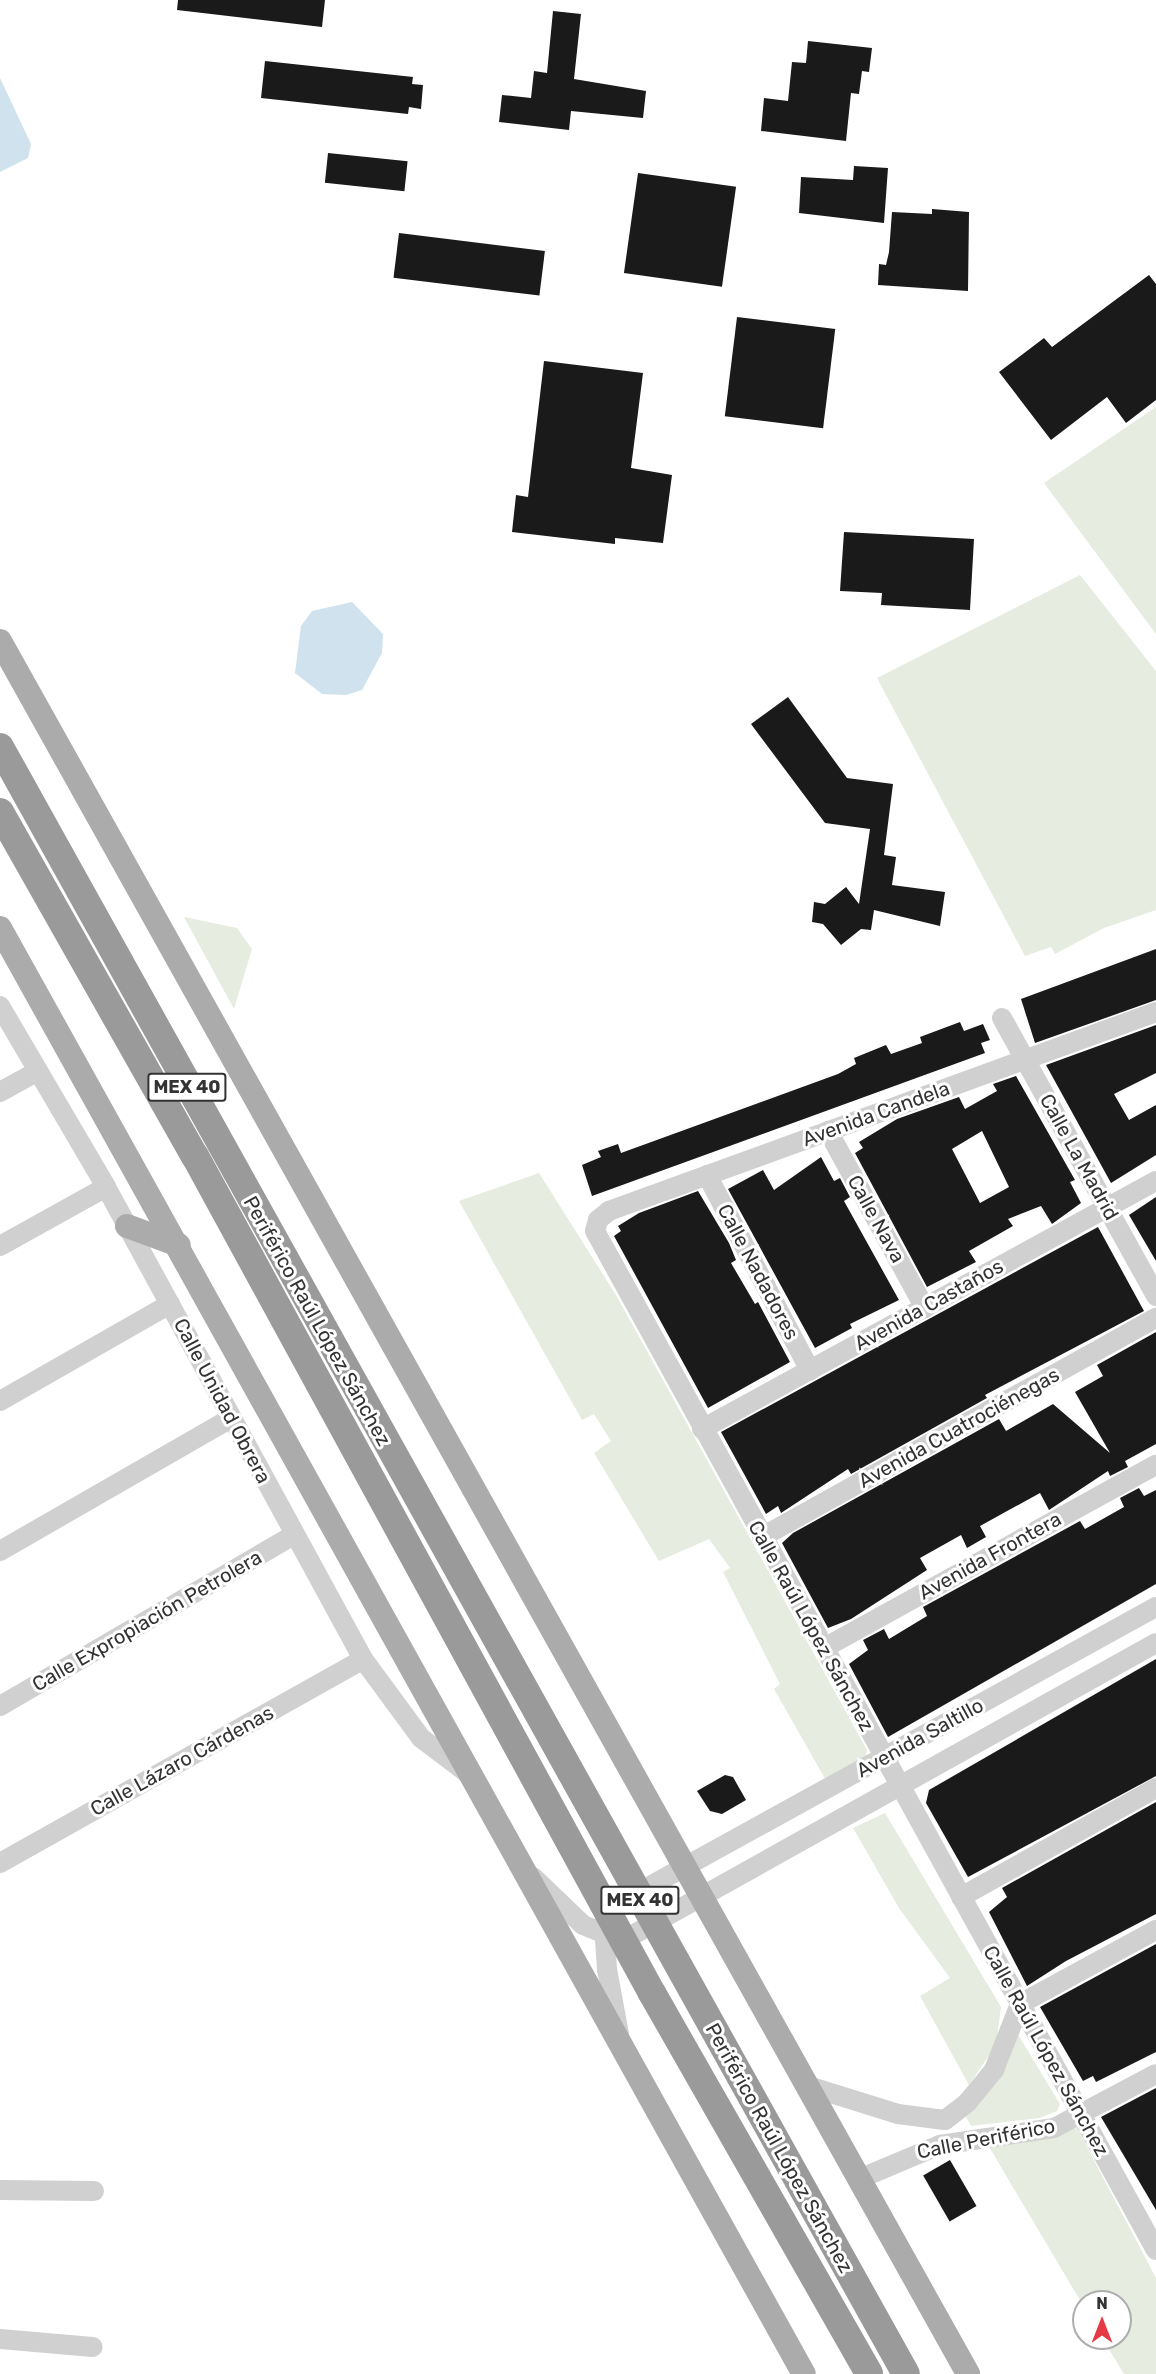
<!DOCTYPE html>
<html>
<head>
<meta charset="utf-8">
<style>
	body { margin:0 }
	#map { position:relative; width:1156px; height:2374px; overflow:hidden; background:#fff; font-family:Rubik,sans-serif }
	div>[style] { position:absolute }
	.green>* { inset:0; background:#e6ecdf }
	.water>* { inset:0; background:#cfe2ee }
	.building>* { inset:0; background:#1a1a1a; transform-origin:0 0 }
	.minor>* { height:20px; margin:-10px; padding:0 10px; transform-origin:10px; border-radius:10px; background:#d0d0d0 }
	.major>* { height:24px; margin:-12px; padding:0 12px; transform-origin:12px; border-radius:12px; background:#ababab }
	.highway>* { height:28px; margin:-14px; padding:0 14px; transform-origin:14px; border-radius:14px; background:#9a9a9a }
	span { translate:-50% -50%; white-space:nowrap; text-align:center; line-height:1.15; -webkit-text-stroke:6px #fff; paint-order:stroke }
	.shield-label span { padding:2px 4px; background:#fff; border:2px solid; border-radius:4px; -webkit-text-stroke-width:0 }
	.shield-label { font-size:18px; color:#333; font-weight:700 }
	.street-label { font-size:20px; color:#333 }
	.north { position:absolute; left:1072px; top:2290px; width:60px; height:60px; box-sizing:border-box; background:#fff; border:2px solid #adadad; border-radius:50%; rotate:0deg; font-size:16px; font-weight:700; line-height:24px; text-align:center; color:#333 }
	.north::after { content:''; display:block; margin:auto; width:21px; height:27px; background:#e63946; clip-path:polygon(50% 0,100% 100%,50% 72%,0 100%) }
</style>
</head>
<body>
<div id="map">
	<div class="green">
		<div style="clip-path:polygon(1156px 407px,1156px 634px,1044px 483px)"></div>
		<div style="clip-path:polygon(1080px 575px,1156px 671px,1156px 910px,1104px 928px,1055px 954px,1051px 947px,1025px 956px,877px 678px)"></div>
		<div style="clip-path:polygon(184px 917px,237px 928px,252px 949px,234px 1009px)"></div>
		<div style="clip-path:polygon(539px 1173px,616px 1295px,867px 1750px,865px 1760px,827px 1782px,774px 1689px,780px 1684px,723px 1572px,730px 1568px,709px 1539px,659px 1561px,594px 1453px,611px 1441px,594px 1414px,582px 1420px,459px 1201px)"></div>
		<div style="clip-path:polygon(885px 1813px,1001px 2007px,996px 2045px,969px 2085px,920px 1996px,950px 1978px,899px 1908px,853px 1828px)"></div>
		<div style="clip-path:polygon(1017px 2033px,1060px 2104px,1057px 2111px,1040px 2118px,971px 2126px,966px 2117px,991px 2088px)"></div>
		<div style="clip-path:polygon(1077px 2128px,1156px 2278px,1156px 2374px,1124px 2374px,1102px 2338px,1120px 2338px,1120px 2302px,1084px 2302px,1084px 2307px,988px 2145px)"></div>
	</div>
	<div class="water">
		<div style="clip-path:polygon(0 78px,31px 144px,28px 158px,0 172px)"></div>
		<div style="clip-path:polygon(352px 602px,383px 634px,382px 653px,362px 690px,346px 695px,322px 694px,295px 673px,301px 626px,312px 611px)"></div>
	</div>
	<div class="building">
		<div style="clip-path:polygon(178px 0,325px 0,322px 27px,177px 10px)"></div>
		<div style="clip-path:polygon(553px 11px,581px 14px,574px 79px,646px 91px,643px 118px,571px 111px,569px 130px,499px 122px,502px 95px,531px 98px,534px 71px,547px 73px)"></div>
		<div style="clip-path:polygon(808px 41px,872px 48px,869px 72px,862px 71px,859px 94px,851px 93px,846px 141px,761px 131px,764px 98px,788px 101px,792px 62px,806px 63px)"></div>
		<div style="clip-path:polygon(265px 61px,413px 77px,412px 84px,423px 85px,421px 109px,409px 107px,408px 114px,261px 98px)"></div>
		<div style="left:328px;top:153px;width:80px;height:30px;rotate:6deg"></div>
		<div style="clip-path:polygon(854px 166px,888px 168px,884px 223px,799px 213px,801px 177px,853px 180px)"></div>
		<div style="left:638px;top:173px;width:99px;height:101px;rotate:8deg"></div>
		<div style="clip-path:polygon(932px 209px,969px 212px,968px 291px,878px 285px,879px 264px,886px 265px,889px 252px,892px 212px,932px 214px)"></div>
		<div style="left:399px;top:233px;width:147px;height:45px;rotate:7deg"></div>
		<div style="clip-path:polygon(1149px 275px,1156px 284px,1156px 400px,1126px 423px,1107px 397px,1051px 440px,999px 372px,1044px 338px,1052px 347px)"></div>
		<div style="left:737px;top:317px;width:99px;height:100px;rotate:7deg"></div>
		<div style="clip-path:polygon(544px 361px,643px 373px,631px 468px,672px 475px,663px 543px,615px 538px,615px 544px,512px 532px,516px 495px,528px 497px)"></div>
		<div style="clip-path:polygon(844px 532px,974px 539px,970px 610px,881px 605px,882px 593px,840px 591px)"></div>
		<div style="clip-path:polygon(788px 697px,847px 778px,893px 784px,884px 855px,896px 857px,892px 885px,945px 892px,940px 926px,874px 910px,871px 930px,861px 929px,841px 945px,823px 924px,812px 922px,814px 902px,825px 904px,846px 887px,859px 904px,870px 829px,825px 823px,751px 724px)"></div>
		<div style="clip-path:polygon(1156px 949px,1156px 1000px,1035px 1043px,1021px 999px)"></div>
		<div style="clip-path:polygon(960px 1022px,964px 1031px,983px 1024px,990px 1040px,981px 1043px,985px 1053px,592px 1196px,582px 1165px,601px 1157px,598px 1151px,618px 1144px,621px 1153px,838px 1074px,856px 1064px,854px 1058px,886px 1045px,891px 1054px,922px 1043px,920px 1037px)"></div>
		<div style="clip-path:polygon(1156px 1025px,1156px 1073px,1114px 1094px,1129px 1120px,1156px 1105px,1156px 1155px,1111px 1183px,1046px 1065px)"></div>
		<div style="clip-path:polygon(evenodd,1016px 1076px,1075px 1180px,1070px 1182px,1081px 1203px,1052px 1224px,1041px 1206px,1008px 1219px,1013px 1226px,969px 1251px,976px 1262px,927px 1287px,855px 1153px,863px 1148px,859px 1142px,897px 1119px,959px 1097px,965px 1109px,997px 1091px,993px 1084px,1016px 1076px,982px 1131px,1009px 1187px,980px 1203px,952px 1149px,982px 1131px)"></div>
		<div style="clip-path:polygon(821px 1157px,834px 1181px,840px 1178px,850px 1197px,844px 1201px,899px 1300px,850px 1324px,852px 1328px,815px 1348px,728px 1189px,763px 1170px,774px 1190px)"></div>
		<div style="clip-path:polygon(698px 1191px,729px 1243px,736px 1260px,731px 1263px,755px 1304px,758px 1302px,790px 1362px,708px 1408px,614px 1236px,621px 1231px,618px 1226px,639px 1213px)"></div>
		<div style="clip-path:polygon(1156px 1197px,1156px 1261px,1129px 1215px)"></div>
		<div style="clip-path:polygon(1098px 1227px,1144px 1311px,985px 1395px,987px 1398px,851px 1474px,848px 1469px,781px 1513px,778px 1506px,766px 1514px,721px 1432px)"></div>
		<div style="clip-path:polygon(1156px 1332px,1156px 1444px,1125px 1461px,1128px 1467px,1110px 1476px,1108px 1471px,1049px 1510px,1040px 1493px,980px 1526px,986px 1537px,967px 1548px,961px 1535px,920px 1558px,927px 1570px,851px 1619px,828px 1628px,782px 1543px,793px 1533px,999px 1419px,1006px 1431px,1053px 1404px,1110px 1453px,1075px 1392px,1103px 1376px,1097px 1365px)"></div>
		<div style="clip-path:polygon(1139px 1488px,1144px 1496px,1156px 1490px,1156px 1584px,888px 1737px,849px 1664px,868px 1650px,863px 1640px,884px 1629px,889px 1639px,927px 1616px,923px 1607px,1080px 1521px,1085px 1529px,1124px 1507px,1120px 1498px)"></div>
		<div style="clip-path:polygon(1156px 1659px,1156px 1776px,968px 1877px,926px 1803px,929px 1790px)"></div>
		<div style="clip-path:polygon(725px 1775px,733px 1777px,746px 1800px,722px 1814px,710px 1811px,697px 1791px)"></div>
		<div style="clip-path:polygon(1156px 1802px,1156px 1914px,1066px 1961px,1027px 1986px,989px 1912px,1007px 1897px,1002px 1888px)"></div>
		<div style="clip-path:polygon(1156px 1944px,1156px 2052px,1096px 2082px,1093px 2076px,1083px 2081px,1040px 2007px)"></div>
		<div style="clip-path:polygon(1156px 2088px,1156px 2210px,1101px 2117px)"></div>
		<div style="left:950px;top:2160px;width:53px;height:31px;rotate:60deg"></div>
	</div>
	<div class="minor">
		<div style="left:0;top:1006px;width:210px;rotate:59.6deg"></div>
		<div style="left:106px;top:1187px;width:537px;rotate:61.43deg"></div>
		<div style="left:363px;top:1659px;width:98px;rotate:53.7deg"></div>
		<div style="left:421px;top:1738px;width:61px;rotate:37.1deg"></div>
		<div style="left:1156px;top:1012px;width:582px;rotate:160.01deg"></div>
		<div style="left:609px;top:1211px;width:14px;rotate:141deg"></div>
		<div style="left:598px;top:1220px;width:11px;rotate:105deg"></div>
		<div style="left:595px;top:1231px;width:1163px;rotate:61.17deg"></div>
		<div style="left:1002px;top:1018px;width:318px;rotate:61deg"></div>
		<div style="left:0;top:1092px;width:43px;rotate:-28.9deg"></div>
		<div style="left:828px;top:1131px;width:202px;rotate:61.3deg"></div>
		<div style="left:707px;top:1175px;width:221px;rotate:62.2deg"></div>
		<div style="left:0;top:1246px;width:121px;rotate:-29.1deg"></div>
		<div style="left:0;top:1401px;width:196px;rotate:-29.7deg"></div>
		<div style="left:702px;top:1429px;width:517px;rotate:-28.65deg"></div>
		<div style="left:762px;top:1537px;width:451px;rotate:-29.1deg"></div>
		<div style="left:0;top:1551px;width:267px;rotate:-29.9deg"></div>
		<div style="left:824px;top:1648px;width:379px;rotate:-28.9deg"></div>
		<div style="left:0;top:1706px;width:340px;rotate:-30.2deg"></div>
		<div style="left:0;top:1863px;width:416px;rotate:-29.3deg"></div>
		<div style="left:533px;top:1877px;width:69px;rotate:43.8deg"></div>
		<div style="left:583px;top:1925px;width:24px;rotate:22deg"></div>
		<div style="left:605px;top:1934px;width:24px;rotate:7deg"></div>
		<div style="left:629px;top:1937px;width:603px;rotate:-29.16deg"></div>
		<div style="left:961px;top:1897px;width:223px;rotate:-29.2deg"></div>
		<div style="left:619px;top:2034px;width:66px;rotate:-100.5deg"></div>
		<div style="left:607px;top:1969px;width:45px;rotate:-93.8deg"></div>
		<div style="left:604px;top:1924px;width:19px;rotate:-65deg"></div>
		<div style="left:612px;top:1907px;width:621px;rotate:-28.88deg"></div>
		<div style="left:805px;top:2085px;width:97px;rotate:17.3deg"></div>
		<div style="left:898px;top:2114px;width:47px;rotate:7.3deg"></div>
		<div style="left:945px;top:2120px;width:28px;rotate:-38deg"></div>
		<div style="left:967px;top:2103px;width:43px;rotate:-50.7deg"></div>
		<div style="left:994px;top:2070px;width:71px;rotate:-68.5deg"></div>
		<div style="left:1020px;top:2004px;width:155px;rotate:-28.6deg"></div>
		<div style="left:859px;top:2179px;width:88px;rotate:-22.8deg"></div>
		<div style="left:940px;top:2145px;width:115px;rotate:-8.5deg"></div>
		<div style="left:1054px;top:2128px;width:115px;rotate:-27.9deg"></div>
		<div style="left:0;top:2190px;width:94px;rotate:0.6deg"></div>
		<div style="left:0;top:2339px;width:93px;rotate:4.9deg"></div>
	</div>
	<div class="major">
		<div style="left:0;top:641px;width:1985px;rotate:60.81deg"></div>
		<div style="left:0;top:928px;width:1654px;rotate:60.93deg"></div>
		<div style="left:127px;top:1226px;width:55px;rotate:20.1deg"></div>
	</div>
	<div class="highway">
		<div style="left:0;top:747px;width:1862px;rotate:60.89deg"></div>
		<div style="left:0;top:812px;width:395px;rotate:60.5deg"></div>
		<div style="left:195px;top:1156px;width:954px;rotate:61.37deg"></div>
		<div style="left:652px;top:1993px;width:438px;rotate:60.3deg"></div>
	</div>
	<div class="shield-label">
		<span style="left:187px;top:1087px">MEX 40</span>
		<span style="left:640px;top:1900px">MEX 40</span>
	</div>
	<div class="street-label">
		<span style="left:876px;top:1114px;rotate:-20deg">Avenida Candela</span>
		<span style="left:1079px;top:1157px;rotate:61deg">Calle La Madrid</span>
		<span style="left:876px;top:1219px;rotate:61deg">Calle Nava</span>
		<span style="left:758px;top:1272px;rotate:62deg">Calle Nadadores</span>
		<span style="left:929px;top:1305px;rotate:-29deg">Avenida Castaños</span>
		<span style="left:317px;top:1321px;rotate:61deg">Periférico Raúl López Sánchez</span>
		<span style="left:222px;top:1401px;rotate:62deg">Calle Unidad Obrera</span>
		<span style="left:959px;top:1428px;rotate:-29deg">Avenida Cuatrociénegas</span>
		<span style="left:990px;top:1556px;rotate:-29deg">Avenida Frontera</span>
		<span style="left:147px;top:1621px;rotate:-30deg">Calle Expropiación Petrolera</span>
		<span style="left:811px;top:1626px;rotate:61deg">Calle Raúl López Sánchez</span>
		<span style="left:920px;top:1738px;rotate:-29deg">Avenida Saltillo</span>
		<span style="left:182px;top:1761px;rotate:-29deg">Calle Lázaro Cárdenas</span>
		<span style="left:1046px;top:2051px;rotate:61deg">Calle Raúl López Sánchez</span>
		<span style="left:986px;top:2139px;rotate:-11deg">Calle Periférico</span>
		<span style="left:779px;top:2148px;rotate:61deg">Periférico Raúl López Sánchez</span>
	</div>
	<div class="north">N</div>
</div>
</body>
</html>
